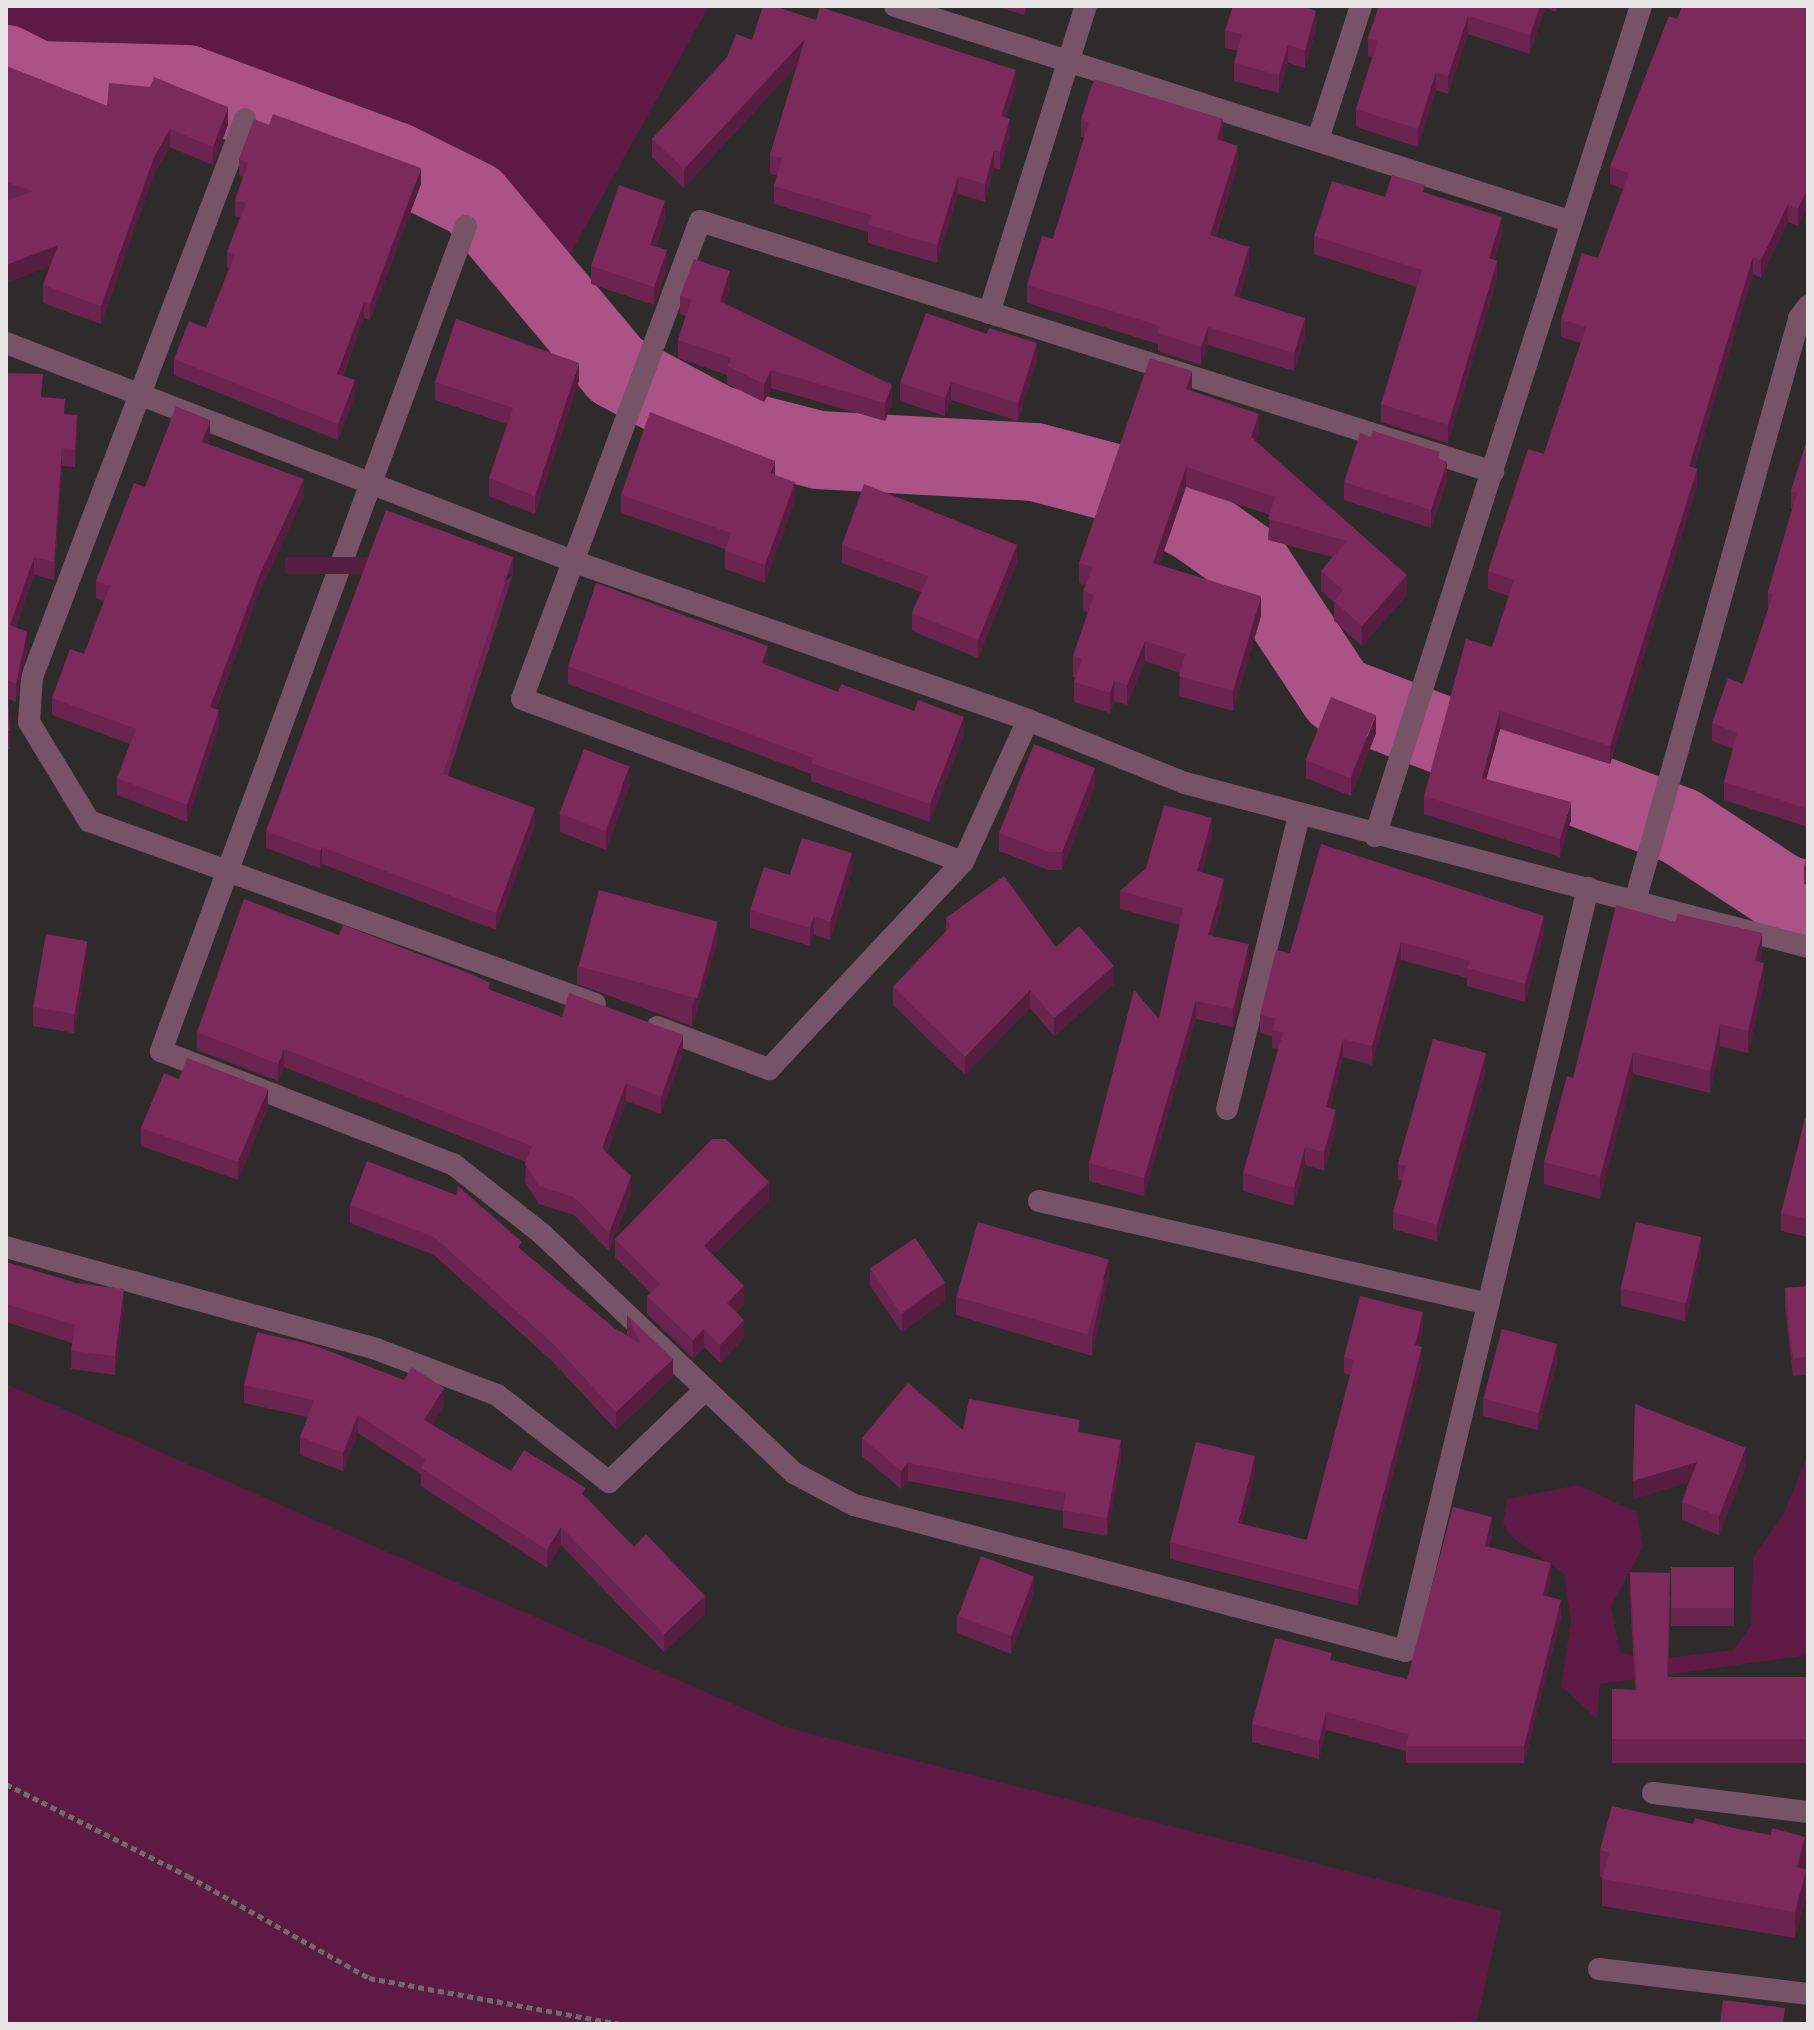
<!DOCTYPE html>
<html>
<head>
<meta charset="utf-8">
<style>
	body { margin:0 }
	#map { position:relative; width:1814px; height:2030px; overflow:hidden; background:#2f2b2d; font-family:"Exo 2",sans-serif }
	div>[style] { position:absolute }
	.green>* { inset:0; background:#5e1944 }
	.river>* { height:78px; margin:-39px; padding:0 39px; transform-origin:39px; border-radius:39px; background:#ab5386 }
	.path>* { height:5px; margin-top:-2.5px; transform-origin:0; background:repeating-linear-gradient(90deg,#6e6b6d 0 6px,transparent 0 10px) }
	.service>* { height:22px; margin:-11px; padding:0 11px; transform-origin:11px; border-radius:11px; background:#785266 }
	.minor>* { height:22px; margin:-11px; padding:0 11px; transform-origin:11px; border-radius:11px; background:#785266 }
	.wall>* { inset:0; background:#6b234f; transform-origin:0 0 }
	.shaded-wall>* { inset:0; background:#571d40; transform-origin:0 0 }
	.building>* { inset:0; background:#7c295c; transform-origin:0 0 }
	span { translate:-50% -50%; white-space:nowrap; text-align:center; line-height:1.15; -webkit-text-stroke:7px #2f2b2d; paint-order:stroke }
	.frame { position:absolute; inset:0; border:8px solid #e7e4e6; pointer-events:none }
</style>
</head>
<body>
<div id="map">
	<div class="green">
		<div style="clip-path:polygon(6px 6px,709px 6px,559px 274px,335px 95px,76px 87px,6px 61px)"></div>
		<div style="clip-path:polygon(6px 1384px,785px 1727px,1502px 1911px,1476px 2024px,6px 2024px)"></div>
		<div style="clip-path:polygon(1808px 1454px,1808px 1655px,1600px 1684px,1597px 1719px,1561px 1686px,1571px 1622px,1564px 1574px,1512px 1537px,1503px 1524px,1507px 1499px,1578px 1485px,1637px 1512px,1643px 1547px,1611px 1606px,1620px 1652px,1651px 1660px,1734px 1650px,1751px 1625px,1753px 1557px,1783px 1515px)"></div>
	</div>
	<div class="river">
		<div style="left:6px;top:64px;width:36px;rotate:27deg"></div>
		<div style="left:38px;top:80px;width:149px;rotate:1.5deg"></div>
		<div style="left:187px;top:84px;width:222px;rotate:20.3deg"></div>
		<div style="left:395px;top:161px;width:88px;rotate:26.3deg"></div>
		<div style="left:474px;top:200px;width:222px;rotate:50.1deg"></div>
		<div style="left:616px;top:370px;width:115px;rotate:28.1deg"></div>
		<div style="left:717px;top:424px;width:105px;rotate:14.3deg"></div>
		<div style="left:819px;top:450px;width:216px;rotate:3.2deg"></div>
		<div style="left:1035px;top:462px;width:86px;rotate:14.8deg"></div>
		<div style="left:1118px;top:484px;width:84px;rotate:26.9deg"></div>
		<div style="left:1193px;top:522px;width:71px;rotate:35.3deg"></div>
		<div style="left:1251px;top:563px;width:158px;rotate:56.6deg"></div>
		<div style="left:1338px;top:695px;width:366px;rotate:21deg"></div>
		<div style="left:1680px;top:826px;width:122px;rotate:33.3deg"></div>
		<div style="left:1782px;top:893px;width:27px;rotate:17deg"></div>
	</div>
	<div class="path">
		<div style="left:6px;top:1784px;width:204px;rotate:26.8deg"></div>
		<div style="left:188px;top:1876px;width:208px;rotate:29.4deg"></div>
		<div style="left:369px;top:1978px;width:255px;rotate:10.4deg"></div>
	</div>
	<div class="service">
		<div style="left:895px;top:6px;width:707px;rotate:17.69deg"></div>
		<div style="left:245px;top:119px;width:597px;rotate:110.89deg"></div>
		<div style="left:32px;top:677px;width:45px;rotate:93.8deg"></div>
		<div style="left:29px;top:722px;width:116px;rotate:58.8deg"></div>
		<div style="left:89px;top:821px;width:538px;rotate:19.88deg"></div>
		<div style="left:1318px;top:139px;width:140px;rotate:-72.1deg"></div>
		<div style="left:466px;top:226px;width:880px;rotate:110.29deg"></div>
		<div style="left:161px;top:1051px;width:313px;rotate:21.2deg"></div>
		<div style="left:453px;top:1164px;width:112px;rotate:38.1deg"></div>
		<div style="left:541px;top:1233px;width:349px;rotate:43.5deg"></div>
		<div style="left:794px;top:1473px;width:68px;rotate:28.1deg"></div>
		<div style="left:854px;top:1505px;width:570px;rotate:14.84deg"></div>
		<div style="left:1405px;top:1651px;width:785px;rotate:-76.51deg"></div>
		<div style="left:989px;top:313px;width:322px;rotate:-72.5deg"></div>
		<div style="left:6px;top:343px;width:610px;rotate:21.05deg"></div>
		<div style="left:575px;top:562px;width:480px;rotate:19.2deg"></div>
		<div style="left:1028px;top:720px;width:169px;rotate:21.9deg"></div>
		<div style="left:1185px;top:783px;width:644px;rotate:14.75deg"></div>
		<div style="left:1375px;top:836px;width:872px;rotate:-72.23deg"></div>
		<div style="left:963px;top:862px;width:470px;rotate:-159.7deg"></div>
		<div style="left:522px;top:699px;width:510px;rotate:-69.58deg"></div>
		<div style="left:700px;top:221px;width:832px;rotate:17.56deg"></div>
		<div style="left:1635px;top:901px;width:228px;rotate:-74.2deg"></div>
		<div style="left:657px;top:1027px;width:120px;rotate:20.6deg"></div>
		<div style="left:769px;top:1069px;width:284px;rotate:-46.9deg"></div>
		<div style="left:963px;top:862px;width:156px;rotate:-65.4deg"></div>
		<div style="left:1227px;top:1109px;width:303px;rotate:-76.2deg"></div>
		<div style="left:1039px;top:1201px;width:461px;rotate:12.9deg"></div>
		<div style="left:6px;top:1247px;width:384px;rotate:15.4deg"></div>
		<div style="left:376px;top:1349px;width:129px;rotate:20.8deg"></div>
		<div style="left:497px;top:1395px;width:142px;rotate:37.8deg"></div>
		<div style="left:609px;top:1482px;width:134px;rotate:-43.8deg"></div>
		<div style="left:1653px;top:1793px;width:156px;rotate:7deg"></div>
		<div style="left:1599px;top:1969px;width:210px;rotate:6.8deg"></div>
	</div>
	<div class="minor">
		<div style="left:1697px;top:682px;width:378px;rotate:-74.3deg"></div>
		<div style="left:1799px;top:318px;width:15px;rotate:-53deg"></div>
	</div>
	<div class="wall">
		<div style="clip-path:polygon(995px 6px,1027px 6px,1024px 15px)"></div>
		<div style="clip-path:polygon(1379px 6px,1558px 6px,1556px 12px,1545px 8px,1530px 54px,1468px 34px,1448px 94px,1436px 90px,1418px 147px,1356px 127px,1356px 109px,1372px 57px,1368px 56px,1368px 38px)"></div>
		<div style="clip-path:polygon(1808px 6px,1808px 205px,1798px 226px,1788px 222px,1761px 278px,1753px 274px,1694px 468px,1697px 486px,1610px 764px,1500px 729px,1486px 779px,1571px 820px,1560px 857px,1424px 814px,1424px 796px,1492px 647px,1509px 596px,1488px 589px,1488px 571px,1544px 454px,1581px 343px,1561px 337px,1561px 319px,1598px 258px,1623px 189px,1610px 184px,1610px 167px,1677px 19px)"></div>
		<div style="clip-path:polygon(1316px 29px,1305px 68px,1288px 63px,1279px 93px,1234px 81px,1234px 63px,1238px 51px,1225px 48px,1225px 30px)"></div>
		<div style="clip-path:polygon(752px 40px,1016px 88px,1006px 118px,1010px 137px,1000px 170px,994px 168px,985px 202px,958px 194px,937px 263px,868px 243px,868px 232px,774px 204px,774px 186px,777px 175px,770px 174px,770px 155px,797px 65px,684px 188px,652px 157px,652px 139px)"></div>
		<div style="clip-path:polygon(6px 66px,107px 106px,228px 125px,213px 165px,170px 147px,154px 174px,101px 324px,43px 303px,43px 285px,50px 266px,6px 283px,6px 201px,8px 200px,6px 200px)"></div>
		<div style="clip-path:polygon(1081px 119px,1223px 137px,1222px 141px,1238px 164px,1216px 237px,1249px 265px,1239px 298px,1305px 336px,1294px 371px,1208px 345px,1201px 365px,1158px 351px,1158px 344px,1027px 303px,1027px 285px,1053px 239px,1084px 138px,1081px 137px)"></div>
		<div style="clip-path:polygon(239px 159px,421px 184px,370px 320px,364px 318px,343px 376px,355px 396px,338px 440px,174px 375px,174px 359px,206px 328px,229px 268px,227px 268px,227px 252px,240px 217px,235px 216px,235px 200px,243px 177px,239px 175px)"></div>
		<div style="clip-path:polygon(1425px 193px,1502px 235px,1494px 260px,1497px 279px,1448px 443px,1381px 422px,1381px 404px,1417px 287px,1314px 254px,1314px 236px,1385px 197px)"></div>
		<div style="clip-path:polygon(665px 219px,656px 247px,667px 269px,654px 305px,591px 284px,591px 266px)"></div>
		<div style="clip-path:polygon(730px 289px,725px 304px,892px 404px,885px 421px,771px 388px,764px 402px,727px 384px,727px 375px,678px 358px,678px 340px,686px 316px,680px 314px,680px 296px)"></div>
		<div style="clip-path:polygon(1037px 361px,1018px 421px,951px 400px,945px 416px,900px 401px,900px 383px)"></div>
		<div style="clip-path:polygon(6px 373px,65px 414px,77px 433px,75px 467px,62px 466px,54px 580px,34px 575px,16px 627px,27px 650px,16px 702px,8px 699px,10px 749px,6px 749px)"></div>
		<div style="clip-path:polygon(579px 381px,535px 514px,489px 496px,489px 478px,507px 424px,435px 400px,435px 382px)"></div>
		<div style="clip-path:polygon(1192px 391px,1259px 434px,1256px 442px,1407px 595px,1362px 646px,1334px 621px,1334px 602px,1321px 591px,1321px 571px,1332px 557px,1268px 540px,1270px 515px,1186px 487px,1159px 565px,1261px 616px,1233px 711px,1179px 696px,1180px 673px,1145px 661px,1127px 705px,1114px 701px,1110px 713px,1074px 702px,1074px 682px,1075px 677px,1073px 677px,1073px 656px,1088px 613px,1083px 611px,1083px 591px,1086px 585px,1079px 583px,1079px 563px)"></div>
		<div style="clip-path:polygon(210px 437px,208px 444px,304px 496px,259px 593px,216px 709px,219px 727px,187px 822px,117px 795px,117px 778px,130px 744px,52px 715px,52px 698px,84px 654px,104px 601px,96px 598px,96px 581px,145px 487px)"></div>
		<div style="clip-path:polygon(1808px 437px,1808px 827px,1724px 800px,1724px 782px,1733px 749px,1712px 741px,1712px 723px,1743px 684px,1768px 610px,1768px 592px,1792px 509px,1791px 509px,1791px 491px)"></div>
		<div style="clip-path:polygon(1440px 459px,1447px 480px,1431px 528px,1344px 500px,1344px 482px)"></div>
		<div style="clip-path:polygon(775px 475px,795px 500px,765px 583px,725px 569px,725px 549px,621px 513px,621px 495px)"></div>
		<div style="clip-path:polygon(842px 545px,1017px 563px,978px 658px,912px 631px,912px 613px,921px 592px,842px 563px)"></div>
		<div style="clip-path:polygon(513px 574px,448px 776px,535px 825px,496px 930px,322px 864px,320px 868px,266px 848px,266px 831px)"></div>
		<div style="clip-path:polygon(768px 663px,768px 666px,838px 692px,964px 734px,930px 822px,811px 781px,811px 774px,568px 684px,568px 666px)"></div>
		<div style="clip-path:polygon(1376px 733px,1351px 796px,1306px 778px,1306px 760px)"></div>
		<div style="clip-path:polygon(630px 785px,606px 850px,560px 832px,560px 814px)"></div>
		<div style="clip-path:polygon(1095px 786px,1062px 870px,1048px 870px,999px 851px,999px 833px)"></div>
		<div style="clip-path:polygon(1212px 836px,1202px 872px,1224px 897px,1213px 936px,1249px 962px,1233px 1027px,1196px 1019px,1144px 1196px,1089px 1181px,1089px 1163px,1159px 1019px,1180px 925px,1120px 909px,1120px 891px)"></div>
		<div style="clip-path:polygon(1321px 844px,1544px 934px,1525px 1002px,1467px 986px,1467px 978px,1401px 960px,1372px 1065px,1343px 1057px,1330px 1109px,1336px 1128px,1324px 1171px,1305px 1165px,1294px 1206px,1243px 1191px,1243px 1173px,1278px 1049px,1272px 1048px,1272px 1036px,1260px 1033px,1260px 1015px,1290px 953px)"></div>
		<div style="clip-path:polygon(1808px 852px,1808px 885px,1804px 884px,1804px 867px)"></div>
		<div style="clip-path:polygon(852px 871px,830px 940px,814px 935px,810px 946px,750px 928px,750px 910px,790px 875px)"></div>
		<div style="clip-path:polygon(946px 918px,1056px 947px,1114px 984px,1054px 1036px,1030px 1008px,965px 1075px,893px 1005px,893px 987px,946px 931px)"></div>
		<div style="clip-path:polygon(718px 941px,692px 1026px,577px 984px,577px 966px)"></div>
		<div style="clip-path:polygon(1762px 955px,1760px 962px,1764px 985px,1748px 1053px,1720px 1046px,1710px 1093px,1633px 1074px,1600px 1199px,1544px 1184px,1544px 1162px,1573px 1078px)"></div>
		<div style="clip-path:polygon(87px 959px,74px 1033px,33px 1026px,33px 1007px)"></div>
		<div style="clip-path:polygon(490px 990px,562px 1017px,683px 1053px,661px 1114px,626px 1101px,607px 1152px,631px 1194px,609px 1251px,574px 1215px,539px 1204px,525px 1182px,526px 1162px,284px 1067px,278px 1081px,197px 1050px,197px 1032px)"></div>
		<div style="clip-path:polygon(1486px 1070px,1437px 1241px,1393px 1229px,1393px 1212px,1402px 1181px,1398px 1180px,1398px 1164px)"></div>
		<div style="clip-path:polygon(179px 1079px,268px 1107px,238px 1180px,141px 1146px,141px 1128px)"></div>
		<div style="clip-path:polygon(1808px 1119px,1808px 1237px,1781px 1231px,1781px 1213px)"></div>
		<div style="clip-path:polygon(769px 1201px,713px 1255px,744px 1304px,736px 1312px,744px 1338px,720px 1363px,704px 1347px,693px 1358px,647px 1314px,647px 1296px,651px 1293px,615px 1257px,615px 1239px)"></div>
		<div style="clip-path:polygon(350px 1205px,522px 1251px,614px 1328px,628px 1336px,627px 1334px,627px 1315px,673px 1377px,616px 1430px,553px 1362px,434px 1255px,350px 1223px)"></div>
		<div style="clip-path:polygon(1701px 1255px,1685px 1321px,1621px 1306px,1621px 1288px)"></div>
		<div style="clip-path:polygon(6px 1262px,76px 1283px,124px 1307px,115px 1375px,71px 1369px,72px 1343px,6px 1322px)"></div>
		<div style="clip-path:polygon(870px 1268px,945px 1301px,902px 1332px,870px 1286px)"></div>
		<div style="clip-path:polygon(1109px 1277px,1092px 1356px,956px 1315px,956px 1297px)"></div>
		<div style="clip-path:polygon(1808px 1286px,1808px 1375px,1793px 1376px,1785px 1307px,1785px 1288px)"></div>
		<div style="clip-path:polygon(1423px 1328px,1419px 1346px,1422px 1364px,1358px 1606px,1170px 1559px,1170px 1542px,1255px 1473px,1242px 1524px,1307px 1540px,1350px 1375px,1344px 1373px,1344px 1357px)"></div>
		<div style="clip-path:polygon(1557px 1362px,1538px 1430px,1483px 1416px,1483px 1398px)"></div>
		<div style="clip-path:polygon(244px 1385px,444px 1406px,432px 1425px,511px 1471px,586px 1497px,634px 1547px,705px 1614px,664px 1652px,561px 1545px,547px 1568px,421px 1486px,421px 1474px,358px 1433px,343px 1471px,300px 1455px,300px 1437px,308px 1417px,244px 1403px)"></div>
		<div style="clip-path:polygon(1635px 1404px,1746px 1466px,1719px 1535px,1682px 1520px,1682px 1502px,1689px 1482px,1633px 1499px)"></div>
		<div style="clip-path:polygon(963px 1430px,1080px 1433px,1121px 1458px,1107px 1536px,1063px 1528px,1063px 1511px,908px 1481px,901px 1489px,862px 1456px,862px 1438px)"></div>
		<div style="clip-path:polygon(1492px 1535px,1489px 1547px,1551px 1580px,1547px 1597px,1561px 1618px,1524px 1763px,1406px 1763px,1406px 1751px,1326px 1730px,1319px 1759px,1252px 1742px,1252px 1724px,1332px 1660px,1407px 1679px)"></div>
		<div style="left:1734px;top:1567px;width:59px;height:63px;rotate:90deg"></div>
		<div style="clip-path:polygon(1630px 1572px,1670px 1597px,1668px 1677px,1808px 1677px,1808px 1763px,1612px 1763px,1612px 1689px,1635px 1690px,1630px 1596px)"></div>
		<div style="clip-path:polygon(1034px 1594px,1011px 1654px,957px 1633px,957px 1615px)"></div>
		<div style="clip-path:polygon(1600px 1850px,1805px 1863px,1803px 1869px,1806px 1896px,1795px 1938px,1602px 1906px,1602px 1877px,1600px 1877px)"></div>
	</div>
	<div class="shaded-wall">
		<div style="clip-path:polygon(1540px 6px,1545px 6px,1545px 8px,1530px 54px,1530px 35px)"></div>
		<div style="clip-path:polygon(1316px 11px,1316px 29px,1305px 68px,1305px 50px)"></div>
		<div style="clip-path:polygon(1468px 16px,1468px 34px,1448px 94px,1448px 76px)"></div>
		<div style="clip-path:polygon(805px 39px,805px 57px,684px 188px,684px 169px)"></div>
		<div style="clip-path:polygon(1288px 45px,1288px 63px,1279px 93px,1279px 75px)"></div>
		<div style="clip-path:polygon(1016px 70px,1016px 88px,1001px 135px,1001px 116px)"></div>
		<div style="clip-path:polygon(1436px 72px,1436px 90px,1418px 147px,1418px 129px)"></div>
		<div style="clip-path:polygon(228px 107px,228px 125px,213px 165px,213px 147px)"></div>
		<div style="clip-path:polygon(1010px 119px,1010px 137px,1000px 170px,1000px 152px)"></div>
		<div style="clip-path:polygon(1223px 119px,1223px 137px,1217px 157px,1217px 139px)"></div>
		<div style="clip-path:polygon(170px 129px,170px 147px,154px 174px,101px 324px,101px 306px,154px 157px)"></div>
		<div style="clip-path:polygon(1238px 146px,1238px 164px,1210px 254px,1210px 235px)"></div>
		<div style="clip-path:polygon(994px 150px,994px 168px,985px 202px,985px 184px)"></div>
		<div style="clip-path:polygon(421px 168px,421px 184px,370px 320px,370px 304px)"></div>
		<div style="clip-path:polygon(958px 176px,958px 194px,937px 263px,937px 245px)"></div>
		<div style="clip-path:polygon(1808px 187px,1808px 205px,1798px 226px,1798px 209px)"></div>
		<div style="clip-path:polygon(665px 201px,665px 219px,650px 263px,650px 245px)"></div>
		<div style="clip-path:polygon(1788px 204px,1788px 222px,1761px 278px,1761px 260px)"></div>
		<div style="clip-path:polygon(1502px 217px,1502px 235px,1489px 276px,1489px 258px)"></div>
		<div style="clip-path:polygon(58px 245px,58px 263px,6px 283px,6px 265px)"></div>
		<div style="clip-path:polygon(1249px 247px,1249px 265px,1234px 314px,1234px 296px)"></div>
		<div style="clip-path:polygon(667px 250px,667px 269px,654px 305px,654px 287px)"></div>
		<div style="clip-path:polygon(1753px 257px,1753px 274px,1689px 484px,1689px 466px)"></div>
		<div style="clip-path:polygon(1497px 261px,1497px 279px,1448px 443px,1448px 425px)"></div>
		<div style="clip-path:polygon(730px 271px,730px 289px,720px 319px,720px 301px)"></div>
		<div style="clip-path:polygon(364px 302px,364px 318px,337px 390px,337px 374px)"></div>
		<div style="clip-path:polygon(1305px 318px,1305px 336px,1294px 371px,1294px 353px)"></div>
		<div style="clip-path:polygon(1208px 327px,1208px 345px,1201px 365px,1201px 347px)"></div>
		<div style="clip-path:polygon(1037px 343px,1037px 361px,1018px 421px,1018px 403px)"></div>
		<div style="clip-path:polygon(579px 363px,579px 381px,535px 514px,535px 496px)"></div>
		<div style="clip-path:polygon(771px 370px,771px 388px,764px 402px,764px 384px)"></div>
		<div style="clip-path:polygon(1192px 371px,1192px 392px,1186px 389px)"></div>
		<div style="clip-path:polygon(355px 380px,355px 396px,338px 440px,338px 424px)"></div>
		<div style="clip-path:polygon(951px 382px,951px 400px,945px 416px,945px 398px)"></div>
		<div style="clip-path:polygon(892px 385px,892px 404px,885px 421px,885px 403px)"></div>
		<div style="clip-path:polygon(1259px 414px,1259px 434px,1251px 458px,1251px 437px)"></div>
		<div style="clip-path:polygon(77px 415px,77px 433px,75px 467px,75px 449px)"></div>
		<div style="clip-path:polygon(210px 420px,210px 437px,202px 459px,202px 442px)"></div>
		<div style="clip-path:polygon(62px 448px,62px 466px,54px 580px,54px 562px)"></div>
		<div style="clip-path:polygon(775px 461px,775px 479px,770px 473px)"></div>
		<div style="clip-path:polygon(1447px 462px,1447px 480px,1431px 528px,1431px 510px)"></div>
		<div style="clip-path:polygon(1186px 467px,1186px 487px,1153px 583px,1153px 563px)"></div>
		<div style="clip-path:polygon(1697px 469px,1697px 486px,1610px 764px,1610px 746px)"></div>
		<div style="clip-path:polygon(304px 479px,304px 496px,259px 593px,210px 723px,210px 707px,259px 576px)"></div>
		<div style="clip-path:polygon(795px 482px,795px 500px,765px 583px,765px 565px)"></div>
		<div style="clip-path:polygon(1017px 545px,1017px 563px,978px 658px,978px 640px)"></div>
		<div style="clip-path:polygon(34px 557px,34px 575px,10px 643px,10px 625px)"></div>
		<div style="left:513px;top:557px;width:17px;height:228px;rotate:90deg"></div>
		<div style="clip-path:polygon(1407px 575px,1407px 595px,1362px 646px,1362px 626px)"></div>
		<div style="clip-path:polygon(1261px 596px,1261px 616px,1233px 711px,1233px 691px)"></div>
		<div style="clip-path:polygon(27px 632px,27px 650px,16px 702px,16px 684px)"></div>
		<div style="clip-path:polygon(1145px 641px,1145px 661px,1127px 705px,1127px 685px)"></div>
		<div style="clip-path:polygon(768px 646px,768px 663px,762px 681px,762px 663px)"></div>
		<div style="clip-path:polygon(1114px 681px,1114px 701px,1110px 713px,1110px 693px)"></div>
		<div style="clip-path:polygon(219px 710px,219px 727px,187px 822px,187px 805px)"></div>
		<div style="clip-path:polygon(1500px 711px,1500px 729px,1482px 795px,1482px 778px)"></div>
		<div style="clip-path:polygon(1376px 715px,1376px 733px,1351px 796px,1351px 778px)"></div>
		<div style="clip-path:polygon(964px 717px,964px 734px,930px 822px,930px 804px)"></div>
		<div style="clip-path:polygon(630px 767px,630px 785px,606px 850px,606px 832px)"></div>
		<div style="clip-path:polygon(1095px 768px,1095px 786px,1062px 870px,1062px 852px)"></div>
		<div style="clip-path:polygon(1571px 802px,1571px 820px,1560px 857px,1560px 839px)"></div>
		<div style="clip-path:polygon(535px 808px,535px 825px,496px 930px,496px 913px)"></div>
		<div style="clip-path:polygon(1212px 818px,1212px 836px,1197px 889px,1197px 871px)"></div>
		<div style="clip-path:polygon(322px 847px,322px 864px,320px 868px,320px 851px)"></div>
		<div style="clip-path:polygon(852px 853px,852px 871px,830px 940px,830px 922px)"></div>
		<div style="clip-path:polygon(1224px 879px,1224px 897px,1208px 953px,1208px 935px)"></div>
		<div style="clip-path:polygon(814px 916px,814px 935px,810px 946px,810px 928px)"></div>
		<div style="clip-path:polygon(1544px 916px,1544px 934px,1525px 1002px,1525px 984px)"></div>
		<div style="clip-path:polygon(718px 923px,718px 941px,692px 1026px,692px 1008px)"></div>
		<div style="clip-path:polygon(1762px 933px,1762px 955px,1755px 983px,1755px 961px)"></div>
		<div style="clip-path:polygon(87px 941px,87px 959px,74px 1033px,74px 1015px)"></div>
		<div style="clip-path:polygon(1401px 942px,1401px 960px,1372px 1065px,1372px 1046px)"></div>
		<div style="clip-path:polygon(1249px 944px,1249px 962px,1233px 1027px,1233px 1009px)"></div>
		<div style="clip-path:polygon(1764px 963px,1764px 985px,1748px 1053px,1748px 1031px)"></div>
		<div style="clip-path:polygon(1114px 966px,1114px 984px,1054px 1036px,1054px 1018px)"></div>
		<div style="clip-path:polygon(1030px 990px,1030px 1008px,965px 1075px,965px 1057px)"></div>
		<div style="clip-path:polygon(1196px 1001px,1196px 1019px,1144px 1196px,1144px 1178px)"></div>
		<div style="clip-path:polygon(1720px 1024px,1720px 1046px,1710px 1093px,1710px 1071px)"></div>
		<div style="clip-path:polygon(683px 1035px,683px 1053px,661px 1114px,661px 1097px)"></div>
		<div style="clip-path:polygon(1343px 1039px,1343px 1057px,1326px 1126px,1326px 1107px)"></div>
		<div style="clip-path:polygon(284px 1049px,284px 1067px,278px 1081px,278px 1064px)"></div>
		<div style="clip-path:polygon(1633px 1052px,1633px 1074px,1600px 1199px,1600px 1177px)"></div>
		<div style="clip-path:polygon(1486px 1053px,1486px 1070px,1437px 1241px,1437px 1225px)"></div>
		<div style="clip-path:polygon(626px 1083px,626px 1101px,602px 1165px,602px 1148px)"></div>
		<div style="clip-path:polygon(268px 1089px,268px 1107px,238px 1180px,238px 1162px)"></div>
		<div style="clip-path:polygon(1336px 1110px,1336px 1128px,1324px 1171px,1324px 1152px)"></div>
		<div style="clip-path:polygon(1305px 1147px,1305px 1165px,1294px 1206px,1294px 1188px)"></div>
		<div style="clip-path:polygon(631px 1176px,631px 1194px,609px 1251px,609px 1233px)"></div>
		<div style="clip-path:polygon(769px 1182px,769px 1201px,704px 1264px,704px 1246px)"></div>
		<div style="clip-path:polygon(1701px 1237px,1701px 1255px,1685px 1321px,1685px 1303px)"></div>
		<div style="clip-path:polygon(1109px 1259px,1109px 1277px,1092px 1356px,1092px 1338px)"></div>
		<div style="clip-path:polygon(945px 1283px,945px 1301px,902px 1332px,902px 1314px)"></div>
		<div style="clip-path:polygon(744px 1286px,744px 1304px,727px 1321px,727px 1303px)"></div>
		<div style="clip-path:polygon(124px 1289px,124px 1307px,115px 1375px,115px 1356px)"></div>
		<div style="clip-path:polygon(1423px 1312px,1423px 1328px,1415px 1362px,1415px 1345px)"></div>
		<div style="clip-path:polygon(744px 1320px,744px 1338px,720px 1363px,720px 1345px)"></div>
		<div style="clip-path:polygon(704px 1329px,704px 1347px,693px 1358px,693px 1340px)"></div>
		<div style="clip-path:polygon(1557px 1344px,1557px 1362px,1538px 1430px,1538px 1412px)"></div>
		<div style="clip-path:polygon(1422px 1347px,1422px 1364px,1358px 1606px,1358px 1590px)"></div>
		<div style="clip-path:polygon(673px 1359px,673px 1377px,616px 1430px,616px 1412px)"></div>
		<div style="clip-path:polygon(444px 1388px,444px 1406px,424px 1438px,424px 1420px)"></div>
		<div style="clip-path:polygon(358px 1415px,358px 1433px,343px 1471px,343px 1453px)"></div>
		<div style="clip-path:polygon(1121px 1440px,1121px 1458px,1107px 1536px,1107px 1518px)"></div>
		<div style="clip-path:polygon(1746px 1448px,1746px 1466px,1719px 1535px,1719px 1516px)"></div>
		<div style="clip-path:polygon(1255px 1456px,1255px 1473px,1238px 1539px,1238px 1523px)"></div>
		<div style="clip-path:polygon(1697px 1462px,1697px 1480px,1633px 1499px,1633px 1481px)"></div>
		<div style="clip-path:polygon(908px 1463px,908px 1481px,901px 1489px,901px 1471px)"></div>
		<div style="clip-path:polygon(1492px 1517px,1492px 1535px,1485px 1563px,1485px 1546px)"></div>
		<div style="clip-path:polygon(561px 1527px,561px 1545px,547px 1568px,547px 1550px)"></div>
		<div style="clip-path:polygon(1551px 1563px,1551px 1580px,1543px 1613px,1543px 1595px)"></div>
		<div style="clip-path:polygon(1034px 1576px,1034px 1594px,1011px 1654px,1011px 1636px)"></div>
		<div style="clip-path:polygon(705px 1596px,705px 1614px,664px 1652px,664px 1634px)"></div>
		<div style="clip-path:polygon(1561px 1600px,1561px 1618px,1524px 1763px,1524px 1746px)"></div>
		<div style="clip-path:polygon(1326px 1712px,1326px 1730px,1319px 1759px,1319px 1741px)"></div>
		<div style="clip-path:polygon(1805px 1837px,1805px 1863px,1797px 1894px,1797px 1867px)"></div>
		<div style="clip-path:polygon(1806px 1870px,1806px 1896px,1795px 1938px,1795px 1912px)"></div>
	</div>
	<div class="building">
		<div style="clip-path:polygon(763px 6px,774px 6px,816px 20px,820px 7px,1016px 70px,1001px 116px,1010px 119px,1000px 152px,994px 150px,985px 184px,958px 176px,937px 245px,868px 225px,871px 215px,774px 186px,782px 158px,770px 155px,805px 39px,684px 169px,652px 139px,727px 57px,736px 34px,752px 40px)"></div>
		<div style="clip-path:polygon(1233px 6px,1301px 6px,1316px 11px,1305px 50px,1288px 45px,1279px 75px,1234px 63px,1242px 34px,1225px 30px)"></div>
		<div style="clip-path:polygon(1379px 6px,1540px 6px,1530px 35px,1468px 16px,1448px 76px,1436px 72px,1418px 129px,1356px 109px,1378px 41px,1368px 38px)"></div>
		<div style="clip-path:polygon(1682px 6px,1808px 6px,1808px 187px,1798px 209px,1788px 204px,1761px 260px,1753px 257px,1689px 466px,1697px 469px,1610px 746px,1500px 711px,1482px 778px,1571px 802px,1560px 839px,1424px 796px,1466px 639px,1492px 647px,1514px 580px,1488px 571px,1528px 449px,1544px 454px,1586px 327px,1561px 319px,1582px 253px,1598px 258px,1629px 173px,1610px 167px,1669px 16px,1677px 19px)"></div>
		<div style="clip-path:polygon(6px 66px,107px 106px,109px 83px,150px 87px,154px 77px,228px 107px,213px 147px,170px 129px,154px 157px,101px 306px,43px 285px,58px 245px,6px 265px,6px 201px,33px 191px,6px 182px)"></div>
		<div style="clip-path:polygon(1094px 79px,1223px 119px,1217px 139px,1238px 146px,1210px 235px,1249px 247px,1234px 296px,1305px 318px,1294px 353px,1208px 327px,1201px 347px,1158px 333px,1160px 326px,1027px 285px,1042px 236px,1053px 239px,1089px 122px,1081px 119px)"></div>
		<div style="clip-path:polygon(273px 114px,421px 168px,370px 304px,364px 302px,337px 374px,355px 380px,338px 424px,174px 359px,189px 321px,206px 328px,235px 254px,227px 252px,246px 203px,235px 200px,248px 163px,239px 159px,254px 119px,269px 125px)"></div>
		<div style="clip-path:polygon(1392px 175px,1425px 185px,1423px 192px,1502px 217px,1489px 258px,1497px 261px,1448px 425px,1381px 404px,1422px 270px,1314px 236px,1332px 181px,1385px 197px)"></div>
		<div style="clip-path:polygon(619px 185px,665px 201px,650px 245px,667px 250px,654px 287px,591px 266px)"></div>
		<div style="clip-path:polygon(694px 259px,730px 271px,720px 301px,892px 385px,885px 403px,771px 370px,764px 384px,727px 366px,732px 358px,678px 340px,691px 300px,680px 296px)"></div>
		<div style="clip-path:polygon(926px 313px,987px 334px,989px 328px,1037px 343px,1018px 403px,951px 382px,945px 398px,900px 383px)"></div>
		<div style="clip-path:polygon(456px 319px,579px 363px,535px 496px,489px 478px,513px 408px,435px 382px)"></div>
		<div style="clip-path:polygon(1150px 358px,1192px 371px,1186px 389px,1259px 414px,1251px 437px,1407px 575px,1362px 626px,1334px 601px,1343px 590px,1321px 571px,1347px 541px,1268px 519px,1275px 497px,1186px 467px,1153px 563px,1261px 596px,1233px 691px,1179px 676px,1185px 654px,1145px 641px,1127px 685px,1114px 681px,1110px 693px,1074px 682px,1082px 659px,1073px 656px,1094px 595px,1083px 591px,1093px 567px,1079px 563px)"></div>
		<div style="clip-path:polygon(6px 373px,43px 374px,41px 397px,65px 399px,64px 414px,77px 415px,75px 449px,62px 448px,54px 562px,34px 557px,10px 625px,27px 632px,16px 684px,7px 680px,10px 731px,6px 731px)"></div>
		<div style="clip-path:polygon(176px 406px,210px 420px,202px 442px,304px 479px,259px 576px,210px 707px,219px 710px,187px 805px,117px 778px,136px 729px,52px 698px,70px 649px,84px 654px,110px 586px,96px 581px,134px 483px,145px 487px)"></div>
		<div style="clip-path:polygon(650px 412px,775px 461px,770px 473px,795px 482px,765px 565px,725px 551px,731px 533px,621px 495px)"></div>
		<div style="clip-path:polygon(1373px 431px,1440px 452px,1438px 458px,1447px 462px,1431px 510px,1344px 482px,1360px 433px,1371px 437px)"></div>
		<div style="clip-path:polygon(1808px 437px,1808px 809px,1724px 782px,1737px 733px,1712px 723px,1728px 678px,1743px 684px,1773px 594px,1768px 592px,1797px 493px,1791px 491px)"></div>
		<div style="clip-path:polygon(864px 484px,1017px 545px,978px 640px,912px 613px,928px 576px,842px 545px)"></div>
		<div style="clip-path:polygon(386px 510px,513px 557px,443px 774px,535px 808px,496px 913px,322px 847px,320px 851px,266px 831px)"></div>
		<div style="clip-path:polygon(596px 583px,768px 646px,762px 663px,838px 692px,841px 684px,914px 711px,918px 700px,964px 717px,930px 804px,811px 763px,813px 758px,568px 666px)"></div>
		<div style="left:1331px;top:697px;width:48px;height:68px;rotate:22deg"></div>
		<div style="clip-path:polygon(1034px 744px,1095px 768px,1062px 852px,1048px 852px,999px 833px)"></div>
		<div style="left:584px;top:749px;width:49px;height:69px;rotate:21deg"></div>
		<div style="clip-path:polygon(1164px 805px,1212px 818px,1197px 871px,1224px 879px,1208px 935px,1249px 944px,1233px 1009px,1196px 1001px,1144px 1178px,1089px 1163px,1134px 990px,1159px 1019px,1183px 908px,1120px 891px,1146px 868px)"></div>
		<div style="clip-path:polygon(802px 838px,852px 853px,830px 922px,814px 916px,810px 928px,750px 910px,764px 867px,790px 875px)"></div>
		<div style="clip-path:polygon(1321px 844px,1544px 916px,1525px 984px,1467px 968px,1470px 961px,1401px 942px,1372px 1046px,1343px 1039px,1326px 1107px,1336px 1110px,1324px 1152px,1305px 1147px,1294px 1188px,1243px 1173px,1283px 1033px,1272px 1030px,1276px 1018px,1260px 1015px,1276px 950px,1290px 953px)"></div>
		<div style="clip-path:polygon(1808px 852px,1808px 867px,1804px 867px)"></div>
		<div style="clip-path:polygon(1004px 876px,1056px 947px,1079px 926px,1114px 966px,1054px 1018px,1030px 990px,965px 1057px,893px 987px,951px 926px,946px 918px)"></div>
		<div style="left:599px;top:890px;width:123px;height:79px;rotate:15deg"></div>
		<div style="clip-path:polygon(244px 899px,339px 935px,343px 925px,471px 974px,490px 983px,488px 989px,562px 1017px,569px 993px,683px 1035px,661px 1097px,626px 1083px,602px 1148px,631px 1176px,609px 1233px,574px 1197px,539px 1186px,525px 1164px,532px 1146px,284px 1049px,278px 1064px,197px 1032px)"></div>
		<div style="clip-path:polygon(1616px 905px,1675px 922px,1678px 914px,1762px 933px,1755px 961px,1764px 963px,1748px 1031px,1720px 1024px,1710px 1071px,1633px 1052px,1600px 1177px,1544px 1162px,1567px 1076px,1573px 1078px)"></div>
		<div style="left:46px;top:934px;width:42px;height:74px;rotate:10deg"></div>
		<div style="clip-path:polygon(1433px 1039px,1486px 1053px,1437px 1225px,1393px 1212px,1406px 1166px,1398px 1164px)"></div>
		<div style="clip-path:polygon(187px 1058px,268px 1089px,238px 1162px,141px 1128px,164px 1073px,179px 1079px)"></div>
		<div style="clip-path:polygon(1805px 1118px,1808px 1119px,1808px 1219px,1781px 1213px)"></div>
		<div style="clip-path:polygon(712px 1139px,726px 1139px,769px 1182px,704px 1246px,744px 1286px,727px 1303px,744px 1320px,720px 1345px,704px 1329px,693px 1340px,647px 1296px,660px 1284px,615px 1239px)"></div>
		<div style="clip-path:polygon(367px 1161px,456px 1195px,458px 1186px,522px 1242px,518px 1247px,614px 1328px,641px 1344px,627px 1315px,673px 1359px,616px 1412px,553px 1344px,434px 1237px,350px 1205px)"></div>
		<div style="left:978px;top:1222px;width:136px;height:78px;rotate:16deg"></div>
		<div style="left:1636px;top:1222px;width:67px;height:68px;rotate:13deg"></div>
		<div style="left:915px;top:1238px;width:54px;height:54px;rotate:56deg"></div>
		<div style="clip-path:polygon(6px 1262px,76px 1283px,124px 1289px,115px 1356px,71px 1351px,75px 1325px,6px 1304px)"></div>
		<div style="clip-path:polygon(1808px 1286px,1808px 1357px,1793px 1358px,1785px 1288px)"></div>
		<div style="clip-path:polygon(1360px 1296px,1423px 1312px,1415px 1345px,1422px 1347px,1358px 1590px,1170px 1542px,1196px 1442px,1255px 1456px,1238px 1523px,1307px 1540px,1354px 1360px,1344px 1357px)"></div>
		<div style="left:1502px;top:1329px;width:57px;height:72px;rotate:15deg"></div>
		<div style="clip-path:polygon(257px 1332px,313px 1345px,404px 1380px,412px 1367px,444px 1388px,424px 1420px,511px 1471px,524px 1450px,586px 1488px,582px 1494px,634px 1547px,646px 1534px,705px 1596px,664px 1634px,561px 1527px,547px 1550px,421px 1468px,426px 1459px,358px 1415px,343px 1453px,300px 1437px,314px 1400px,244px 1385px)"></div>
		<div style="clip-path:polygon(908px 1383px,963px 1430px,969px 1399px,1080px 1420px,1078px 1432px,1121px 1440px,1107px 1518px,1063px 1510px,1066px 1493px,908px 1463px,901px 1471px,862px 1438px)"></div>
		<div style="clip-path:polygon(1635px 1404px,1746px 1448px,1719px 1516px,1682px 1502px,1697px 1462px,1633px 1481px)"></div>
		<div style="clip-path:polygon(1453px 1507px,1492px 1517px,1485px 1546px,1551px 1563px,1543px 1595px,1561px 1600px,1524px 1746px,1406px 1746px,1409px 1734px,1326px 1712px,1319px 1741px,1252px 1724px,1275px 1638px,1332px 1653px,1330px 1660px,1407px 1679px)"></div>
		<div style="left:981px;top:1556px;width:57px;height:64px;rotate:21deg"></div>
		<div style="left:1734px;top:1567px;width:41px;height:63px;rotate:90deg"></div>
		<div style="clip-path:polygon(1630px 1572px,1670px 1573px,1667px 1677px,1808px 1677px,1808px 1739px,1612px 1739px,1612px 1689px,1637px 1690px)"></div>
		<div style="clip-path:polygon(1612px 1806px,1693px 1824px,1695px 1818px,1733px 1828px,1771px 1835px,1772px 1828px,1805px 1837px,1797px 1867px,1806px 1870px,1795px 1912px,1602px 1879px,1609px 1853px,1600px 1850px)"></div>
		<div style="clip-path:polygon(1723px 2000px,1785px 2008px,1783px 2024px,1720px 2024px)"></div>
	</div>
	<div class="frame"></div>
</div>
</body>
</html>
